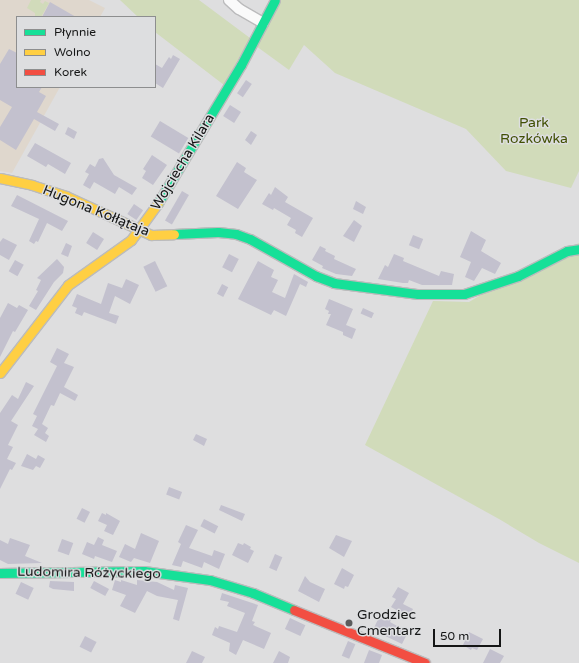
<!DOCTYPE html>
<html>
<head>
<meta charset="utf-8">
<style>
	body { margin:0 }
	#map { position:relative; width:579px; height:663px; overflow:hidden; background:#dededf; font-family:"Varela Round",sans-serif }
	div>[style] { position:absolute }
	.education>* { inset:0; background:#dfd7cd }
	.green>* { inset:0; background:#d1dbba }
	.building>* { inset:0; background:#c3c1ce; transform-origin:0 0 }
	.roads { filter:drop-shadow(1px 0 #bbbbbc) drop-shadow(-1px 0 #bbbbbc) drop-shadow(0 1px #bbbbbc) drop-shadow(0 -1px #bbbbbc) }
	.street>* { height:10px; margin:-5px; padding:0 5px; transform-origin:5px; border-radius:5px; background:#fafafa }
	.fast>* { height:9px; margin:-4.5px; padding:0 4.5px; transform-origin:4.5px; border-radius:4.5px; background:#16e098 }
	.slow>* { height:9px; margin:-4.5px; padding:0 4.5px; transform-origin:4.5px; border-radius:4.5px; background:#ffcf43 }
	.jam>* { height:9px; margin:-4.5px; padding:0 4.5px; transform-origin:4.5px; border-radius:4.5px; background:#f24e42 }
	.dots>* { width:11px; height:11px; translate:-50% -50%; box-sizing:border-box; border:2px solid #dddee0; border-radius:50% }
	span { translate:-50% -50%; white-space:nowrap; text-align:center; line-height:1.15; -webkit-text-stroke:3px #dddee0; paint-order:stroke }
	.park-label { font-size:14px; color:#415003 }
	.street-label { font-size:14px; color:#151616 }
	.poi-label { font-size:14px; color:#151616 }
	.left { translate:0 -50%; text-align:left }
	.legend { position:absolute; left:16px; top:16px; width:140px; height:72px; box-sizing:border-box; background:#dddee0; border:1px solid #8d8e8f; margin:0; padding:5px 7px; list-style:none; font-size:12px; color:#151616 }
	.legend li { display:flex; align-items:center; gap:8px; height:20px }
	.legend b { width:20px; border:1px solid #8d8e8f }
	.scale { position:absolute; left:433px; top:629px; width:68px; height:18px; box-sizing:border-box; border:2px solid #151616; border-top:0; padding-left:5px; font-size:12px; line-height:14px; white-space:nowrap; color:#151616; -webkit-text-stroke:3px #dddee0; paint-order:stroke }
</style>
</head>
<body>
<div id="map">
	<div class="education">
		<div style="clip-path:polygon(0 0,89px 0,105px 8px,100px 17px,17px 17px,17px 87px,60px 87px,12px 173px,0 171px)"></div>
	</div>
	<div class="green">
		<div style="clip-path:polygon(31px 0,41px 0,40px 2px,43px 4px,45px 1px,49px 3px,41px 17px,35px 17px,35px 13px,27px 8px)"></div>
		<div style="clip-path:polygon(120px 0,199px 0,250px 38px,224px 85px,155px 32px,155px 17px,138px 17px)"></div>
		<div style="clip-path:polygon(278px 0,579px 0,579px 171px,571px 188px,506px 171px,466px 129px,335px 73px,304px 45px,289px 70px,256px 46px)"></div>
		<div style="clip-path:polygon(579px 243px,579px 563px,539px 543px,499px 519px,365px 445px,433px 301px,469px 302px,538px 261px)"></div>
	</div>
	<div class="building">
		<div style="clip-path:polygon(50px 2px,76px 17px,42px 17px)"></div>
		<div style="clip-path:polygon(9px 49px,17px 53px,17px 87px,42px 87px,39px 92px,46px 96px,37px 112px,59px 124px,55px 131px,34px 119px,16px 150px,0 140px,0 127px,12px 107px,0 100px,0 64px)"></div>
		<div style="clip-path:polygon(173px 55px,180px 59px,163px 88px,155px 83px,155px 64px,162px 68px,169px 57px,171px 59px)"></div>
		<div style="left:246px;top:80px;width:7px;height:16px;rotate:34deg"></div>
		<div style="left:230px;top:105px;width:13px;height:13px;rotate:32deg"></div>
		<div style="left:160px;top:121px;width:33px;height:18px;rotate:31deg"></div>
		<div style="clip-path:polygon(68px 127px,77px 132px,74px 139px,65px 134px)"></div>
		<div style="clip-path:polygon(251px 131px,257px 135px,251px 145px,245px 140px)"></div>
		<div style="clip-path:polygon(35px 143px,71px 163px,65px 174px,48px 164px,46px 167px,27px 156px)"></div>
		<div style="clip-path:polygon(152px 155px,167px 165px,153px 185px,142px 178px,146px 171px,143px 169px)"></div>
		<div style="clip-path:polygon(103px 158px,114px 175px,137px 188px,132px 195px,119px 187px,115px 194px,94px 182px,90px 189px,83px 185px,89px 174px,85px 172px,90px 164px,95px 167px,99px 159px)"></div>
		<div style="clip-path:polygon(237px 162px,246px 168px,244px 172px,257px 180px,238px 209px,216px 196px)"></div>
		<div style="clip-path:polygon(275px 187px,288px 197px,285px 202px,313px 218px,302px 237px,295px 233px,296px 230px,287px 225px,291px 218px,274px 208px,273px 210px,262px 204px,269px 193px,271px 195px)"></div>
		<div style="left:182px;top:191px;width:8px;height:34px;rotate:30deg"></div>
		<div style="clip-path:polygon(17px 195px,68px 221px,62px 231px,47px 223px,38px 242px,36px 241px,34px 244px,29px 241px,39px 219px,11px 206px)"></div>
		<div style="clip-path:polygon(356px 201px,366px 207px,363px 214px,353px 209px)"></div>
		<div style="left:134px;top:204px;width:11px;height:12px;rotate:34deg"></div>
		<div style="clip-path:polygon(354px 220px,362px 226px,354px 242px,343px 236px)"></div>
		<div style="clip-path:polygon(471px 231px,486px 240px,481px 251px,501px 263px,495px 274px,482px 268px,474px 281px,465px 277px,471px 262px,460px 257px)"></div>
		<div style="left:93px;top:232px;width:13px;height:13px;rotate:32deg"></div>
		<div style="left:413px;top:235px;width:11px;height:11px;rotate:22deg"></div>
		<div style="clip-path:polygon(3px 238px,17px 245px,9px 260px,0 255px,0 242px)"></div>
		<div style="clip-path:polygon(66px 243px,72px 246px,68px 257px,61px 254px)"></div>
		<div style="clip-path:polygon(320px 246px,326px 249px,325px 251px,335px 256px,334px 259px,356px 269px,352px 276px,336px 274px,322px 268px,323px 266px,312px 260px)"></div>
		<div style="left:229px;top:254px;width:11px;height:15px;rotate:27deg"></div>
		<div style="clip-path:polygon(394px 254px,404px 258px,403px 261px,439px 276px,441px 271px,454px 274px,452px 285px,422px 285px,409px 280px,408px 283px,403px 283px,378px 279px,385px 265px,388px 267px)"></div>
		<div style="clip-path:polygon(57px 259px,64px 267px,63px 273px,54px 282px,36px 310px,29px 306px,38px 291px,36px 290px,41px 280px,37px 278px)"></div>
		<div style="left:15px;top:260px;width:10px;height:13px;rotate:29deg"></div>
		<div style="left:155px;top:261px;width:28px;height:13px;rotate:64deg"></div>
		<div style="clip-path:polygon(258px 261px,274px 270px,271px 277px,278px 280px,272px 292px,285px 298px,294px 274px,308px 282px,306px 287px,300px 284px,286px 316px,274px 310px,271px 315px,238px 299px)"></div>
		<div style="clip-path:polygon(126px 279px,139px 285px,130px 304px,115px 296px,109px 313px,119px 316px,116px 324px,84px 312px,82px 316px,75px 313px,77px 308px,72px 306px,77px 294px,101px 304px,108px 283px,122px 288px)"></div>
		<div style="left:222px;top:284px;width:7px;height:11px;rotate:27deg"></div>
		<div style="clip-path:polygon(329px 299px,353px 309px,346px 325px,356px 329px,352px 339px,343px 335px,343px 332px,326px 325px,331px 314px,328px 314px,329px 311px,325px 309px)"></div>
		<div style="clip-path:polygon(8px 303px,17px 308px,19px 305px,28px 310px,15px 332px,13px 331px,0 357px,0 318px)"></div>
		<div style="left:363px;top:308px;width:12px;height:6px;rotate:24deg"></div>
		<div style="clip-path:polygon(57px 348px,69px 354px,64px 363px,74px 367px,64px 387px,78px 395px,75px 401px,60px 393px,54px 406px,51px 405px,42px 424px,48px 428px,45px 433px,49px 436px,46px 442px,34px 435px,38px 429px,32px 426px,37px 416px,33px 414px,57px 366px,50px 362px)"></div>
		<div style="clip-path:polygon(26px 382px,34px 386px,11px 421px,18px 425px,8px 445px,13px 447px,7px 459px,16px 463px,12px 470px,10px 469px,0 489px,0 413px,12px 395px,18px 399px)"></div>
		<div style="clip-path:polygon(196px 434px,207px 439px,204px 446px,193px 440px)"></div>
		<div style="clip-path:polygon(27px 454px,36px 459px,38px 455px,45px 459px,40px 468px,36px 466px,33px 470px,21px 466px)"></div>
		<div style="left:169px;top:487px;width:14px;height:8px;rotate:21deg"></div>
		<div style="clip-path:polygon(221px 505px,245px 514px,242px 521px,219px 510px)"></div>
		<div style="left:82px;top:508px;width:9px;height:12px;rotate:27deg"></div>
		<div style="clip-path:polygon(102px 513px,106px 515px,106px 513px,120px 521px,113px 535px,104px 531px,107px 525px,98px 521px)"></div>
		<div style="left:204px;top:519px;width:16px;height:8px;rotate:27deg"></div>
		<div style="clip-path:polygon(186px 525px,198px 530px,189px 548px,212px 556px,214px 550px,225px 554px,219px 569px,204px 562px,202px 568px,183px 561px,181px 567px,172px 565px,181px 544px,178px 542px)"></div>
		<div style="clip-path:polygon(141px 533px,159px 541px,150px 563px,134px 558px,131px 562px,119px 557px,125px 544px,135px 549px)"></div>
		<div style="clip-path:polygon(336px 535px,352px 541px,344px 557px,329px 548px)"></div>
		<div style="clip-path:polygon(98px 537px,104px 540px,102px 545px,117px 551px,112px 562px,95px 556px,94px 559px,82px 554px,87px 542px,94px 545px)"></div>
		<div style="clip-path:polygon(10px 538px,30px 545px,25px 556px,42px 563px,8px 564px,0 560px,0 540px,8px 544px)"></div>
		<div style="left:62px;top:539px;width:12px;height:13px;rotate:20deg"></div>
		<div style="clip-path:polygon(238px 543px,243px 545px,244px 543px,251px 547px,250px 549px,254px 551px,248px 563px,232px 555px)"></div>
		<div style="left:275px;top:554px;width:8px;height:15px;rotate:23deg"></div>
		<div style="clip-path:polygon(342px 568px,354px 575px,348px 587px,345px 586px,344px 589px,334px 584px)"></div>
		<div style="clip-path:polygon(305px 576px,310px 582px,325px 589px,319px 602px,298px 591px)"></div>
		<div style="clip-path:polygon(115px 580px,121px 582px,121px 580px,137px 585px,137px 580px,157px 582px,174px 590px,175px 585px,188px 588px,179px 621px,173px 619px,178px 600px,157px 596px,147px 591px,135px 613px,120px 606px,126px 595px,112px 590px)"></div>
		<div style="clip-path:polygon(50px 581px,74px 582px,74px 591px,53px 589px,49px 587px)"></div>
		<div style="left:94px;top:581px;width:17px;height:8px;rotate:28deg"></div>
		<div style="left:21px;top:582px;width:14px;height:13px;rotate:25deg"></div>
		<div style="clip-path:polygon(398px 587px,409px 593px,403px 604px,413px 609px,409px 617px,391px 607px,396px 599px,392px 597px)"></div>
		<div style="clip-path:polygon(222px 593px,258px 605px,252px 621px,255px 622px,253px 625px,271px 633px,264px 649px,243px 640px,236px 655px,229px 651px,230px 643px,212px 635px,215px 627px,218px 629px,219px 626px,237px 632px,245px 613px,227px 606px,229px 602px,220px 600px)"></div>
		<div style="clip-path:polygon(380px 615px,391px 620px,390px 622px,408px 632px,402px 644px,373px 630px)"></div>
		<div style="left:290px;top:618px;width:17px;height:12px;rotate:25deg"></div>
		<div style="clip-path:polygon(469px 632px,483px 639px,477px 650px,472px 648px,471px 650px,463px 645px)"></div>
		<div style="left:85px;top:636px;width:13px;height:12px;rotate:27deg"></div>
		<div style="left:348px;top:641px;width:8px;height:16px;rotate:23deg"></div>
		<div style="clip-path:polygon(490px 649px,504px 656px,500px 663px,483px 663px)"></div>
		<div style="clip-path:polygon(369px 650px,382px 655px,379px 663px,364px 663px)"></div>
		<div style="clip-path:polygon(192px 651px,205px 657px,202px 663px,186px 663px)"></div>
		<div style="clip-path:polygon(279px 651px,290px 657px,288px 663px,273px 663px)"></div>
	</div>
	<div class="roads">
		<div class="street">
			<div style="left:229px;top:0;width:13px;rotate:42deg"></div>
			<div style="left:239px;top:9px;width:28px;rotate:30deg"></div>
		</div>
		<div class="fast">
			<div style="left:158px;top:203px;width:161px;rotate:-59deg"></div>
			<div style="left:241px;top:65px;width:73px;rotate:-62.4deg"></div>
			<div style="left:174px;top:234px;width:44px;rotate:-2.6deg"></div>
			<div style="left:218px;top:232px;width:18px;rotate:6deg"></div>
			<div style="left:236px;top:234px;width:15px;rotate:20deg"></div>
			<div style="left:250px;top:239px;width:76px;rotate:29.3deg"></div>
			<div style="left:316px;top:276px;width:19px;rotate:21deg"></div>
			<div style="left:334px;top:283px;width:85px;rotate:7.5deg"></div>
			<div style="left:418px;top:294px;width:46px"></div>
			<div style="left:464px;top:294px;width:57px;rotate:-18.4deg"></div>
			<div style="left:518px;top:276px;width:55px;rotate:-27deg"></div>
			<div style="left:567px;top:251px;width:12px;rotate:-9deg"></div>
			<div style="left:0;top:573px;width:144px;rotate:-0.8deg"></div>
			<div style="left:144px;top:571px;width:67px;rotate:7.8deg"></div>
			<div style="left:210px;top:580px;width:45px;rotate:16.8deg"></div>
			<div style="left:253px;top:593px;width:44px;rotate:22.5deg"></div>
		</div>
		<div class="slow">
			<div style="left:0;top:178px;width:33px;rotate:12deg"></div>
			<div style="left:32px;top:185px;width:36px;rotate:18deg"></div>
			<div style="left:66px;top:196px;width:94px;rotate:24.6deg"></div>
			<div style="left:151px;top:235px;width:23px;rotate:-2deg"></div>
			<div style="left:0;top:373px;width:111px;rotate:-52.3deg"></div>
			<div style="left:68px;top:285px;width:77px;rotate:-35.5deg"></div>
			<div style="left:131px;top:240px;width:46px;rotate:-53.9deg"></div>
		</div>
		<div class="jam">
			<div style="left:294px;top:610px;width:141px;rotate:22deg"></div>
		</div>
	</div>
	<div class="dots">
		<div style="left:349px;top:623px;background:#5b5c5c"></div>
	</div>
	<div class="park-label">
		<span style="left:534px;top:131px">Park<br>Rozkówka</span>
	</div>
	<div class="street-label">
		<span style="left:183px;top:162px;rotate:-59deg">Wojciecha Kilara</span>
		<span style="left:96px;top:211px;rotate:22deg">Hugona Kołłątaja</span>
		<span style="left:89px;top:573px;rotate:1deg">Ludomira Różyckiego</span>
	</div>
	<div class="poi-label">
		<span class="left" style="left:357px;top:623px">Grodziec<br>Cmentarz</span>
	</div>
	<ul class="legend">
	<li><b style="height:5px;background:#16e098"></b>Płynnie</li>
	<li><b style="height:5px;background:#ffcf43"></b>Wolno</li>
	<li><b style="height:5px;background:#f24e42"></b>Korek</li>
	</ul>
	<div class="scale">50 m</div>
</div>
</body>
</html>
